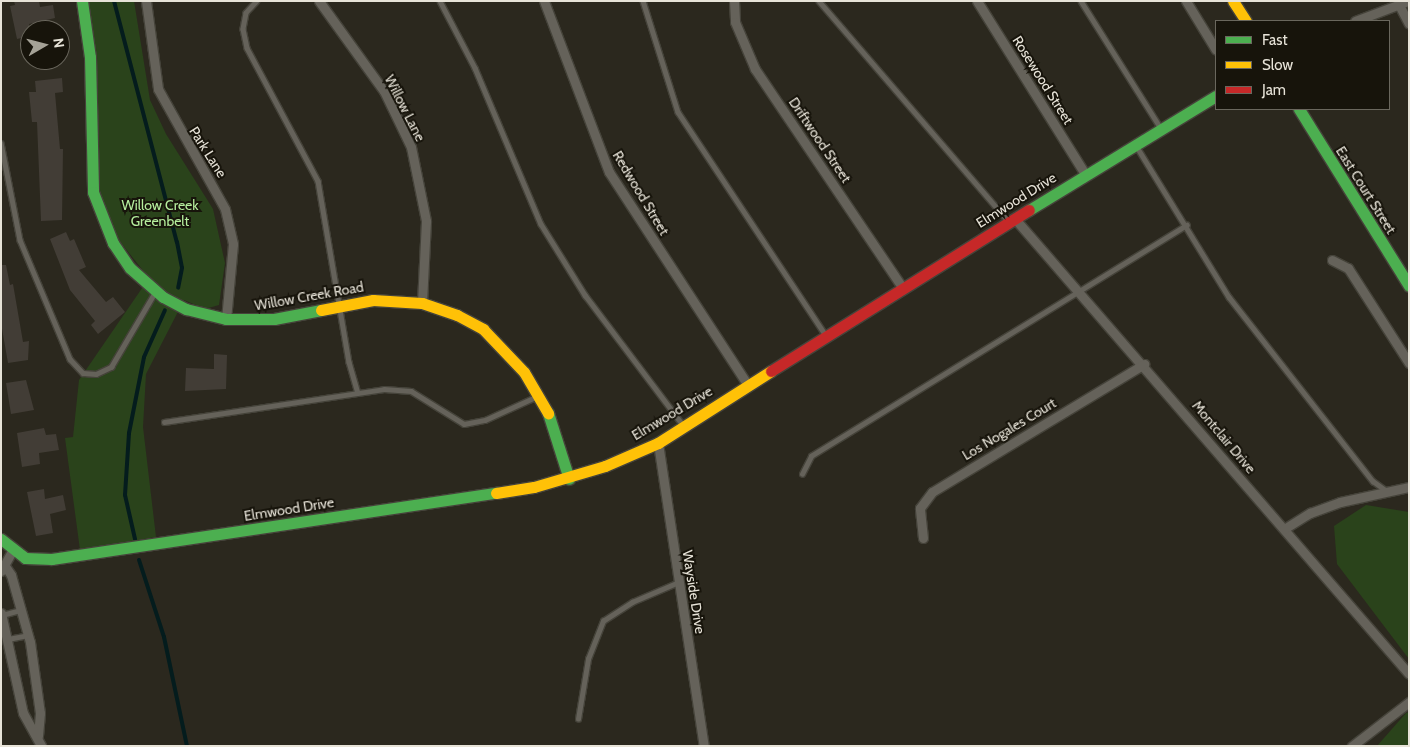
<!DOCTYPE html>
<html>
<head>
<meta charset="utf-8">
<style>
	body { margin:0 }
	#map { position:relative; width:1410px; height:747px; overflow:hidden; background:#2b281e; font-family:Cabin,sans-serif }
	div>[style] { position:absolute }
	.green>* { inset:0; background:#2a431b }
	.stream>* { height:4px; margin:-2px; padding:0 2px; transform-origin:2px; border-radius:2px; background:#041c1d }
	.building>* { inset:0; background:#423d36 }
	.roads { filter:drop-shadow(1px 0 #45433a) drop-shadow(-1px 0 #45433a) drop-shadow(0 1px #45433a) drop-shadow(0 -1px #45433a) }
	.lane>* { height:4.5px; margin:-2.25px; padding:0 2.25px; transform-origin:2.25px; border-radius:2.25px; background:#65625a }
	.street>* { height:9px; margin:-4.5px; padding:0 4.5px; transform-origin:4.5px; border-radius:4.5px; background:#65625a }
	.fast>* { height:11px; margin:-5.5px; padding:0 5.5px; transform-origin:5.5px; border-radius:5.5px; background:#4caf50 }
	.slow>* { height:11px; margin:-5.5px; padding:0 5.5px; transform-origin:5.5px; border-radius:5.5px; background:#ffc107 }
	.jam>* { height:11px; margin:-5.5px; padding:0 5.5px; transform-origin:5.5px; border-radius:5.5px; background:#c62828 }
	span { translate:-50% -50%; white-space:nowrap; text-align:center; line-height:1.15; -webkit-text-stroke:4px #17140b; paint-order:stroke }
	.street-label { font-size:14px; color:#e7e3d8 }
	.park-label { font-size:14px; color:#b5ed9d }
	.frame { position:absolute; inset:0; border:2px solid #e7e3d8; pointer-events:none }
	.legend { position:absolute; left:1215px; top:20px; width:175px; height:90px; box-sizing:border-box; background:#17140b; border:1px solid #6a675d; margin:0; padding:6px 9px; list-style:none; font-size:15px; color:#e7e3d8 }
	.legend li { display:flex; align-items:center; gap:10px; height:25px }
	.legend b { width:25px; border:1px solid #6a675d }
	.north { position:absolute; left:20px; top:20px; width:50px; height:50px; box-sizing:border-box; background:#17140b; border:1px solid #6a675d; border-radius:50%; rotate:82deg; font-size:14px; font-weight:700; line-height:20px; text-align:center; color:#e7e3d8 }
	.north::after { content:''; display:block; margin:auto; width:18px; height:22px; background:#a5a297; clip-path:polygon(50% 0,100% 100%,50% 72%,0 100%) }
</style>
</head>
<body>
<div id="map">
	<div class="green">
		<div style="clip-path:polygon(88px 1px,134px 1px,150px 100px,166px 134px,213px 209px,225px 263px,219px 305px,205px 309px,184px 300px,146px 374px,143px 427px,156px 537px,80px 550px,65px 438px,73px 437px,79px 380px,149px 278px,113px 233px,100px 193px,97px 76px)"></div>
		<div style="clip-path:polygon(1366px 505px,1409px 512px,1409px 659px,1337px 564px,1334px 526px)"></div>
		<div style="clip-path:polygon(1409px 712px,1409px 746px,1377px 746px,1406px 713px)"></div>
	</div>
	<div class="stream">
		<div style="left:114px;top:1px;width:249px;rotate:75.4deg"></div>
		<div style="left:177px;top:242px;width:26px;rotate:79deg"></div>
		<div style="left:182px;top:268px;width:20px;rotate:101deg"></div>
		<div style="left:135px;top:539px;width:45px;rotate:-102.8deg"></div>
		<div style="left:125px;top:495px;width:62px;rotate:-86.3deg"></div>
		<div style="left:129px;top:433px;width:77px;rotate:-78.8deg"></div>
		<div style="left:144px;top:357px;width:51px;rotate:-65.9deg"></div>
		<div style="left:139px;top:560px;width:81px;rotate:72deg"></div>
		<div style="left:164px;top:637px;width:111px;rotate:78.1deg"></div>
	</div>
	<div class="building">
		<div style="clip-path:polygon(14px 1px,39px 1px,40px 7px,53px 5px,55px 18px,29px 24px,30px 36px,17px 39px,10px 6px,15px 5px)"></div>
		<div style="clip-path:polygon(62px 78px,63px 92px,55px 93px,60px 149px,63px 149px,62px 220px,41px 221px,37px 122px,32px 122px,29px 92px,36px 92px,35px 81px)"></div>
		<div style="clip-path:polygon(66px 232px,70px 241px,74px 239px,86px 267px,79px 270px,106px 302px,113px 297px,125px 312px,98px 334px,91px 325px,95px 321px,70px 290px,50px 239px)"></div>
		<div style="clip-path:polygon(1px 265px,6px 265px,10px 285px,13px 284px,23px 342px,29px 341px,28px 360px,8px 363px,1px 323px)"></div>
		<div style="clip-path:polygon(214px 354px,227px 355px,226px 389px,185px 391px,186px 368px,214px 369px)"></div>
		<div style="clip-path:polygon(26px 380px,34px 410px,11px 414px,6px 383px)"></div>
		<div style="clip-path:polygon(44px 428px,46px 435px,56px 434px,59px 450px,39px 453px,40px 464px,22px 467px,17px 433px)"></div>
		<div style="clip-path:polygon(44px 489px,45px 499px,63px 495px,66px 510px,50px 514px,53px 533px,36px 536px,27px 492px)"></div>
	</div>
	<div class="roads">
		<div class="lane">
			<div style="left:257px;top:1px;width:16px;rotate:133deg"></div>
			<div style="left:246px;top:13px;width:16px;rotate:101deg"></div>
			<div style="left:243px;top:29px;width:19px;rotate:78deg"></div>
			<div style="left:247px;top:48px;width:151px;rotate:61.9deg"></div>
			<div style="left:318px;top:181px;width:184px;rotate:80.3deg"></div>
			<div style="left:349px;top:362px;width:32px;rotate:74deg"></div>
			<div style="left:440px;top:1px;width:76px;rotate:62.4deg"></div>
			<div style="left:475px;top:68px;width:169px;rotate:67.1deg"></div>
			<div style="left:541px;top:224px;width:84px;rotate:58.2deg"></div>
			<div style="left:585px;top:295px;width:163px;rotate:53deg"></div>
			<div style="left:643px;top:1px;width:116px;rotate:72.5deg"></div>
			<div style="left:678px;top:112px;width:266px;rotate:56.5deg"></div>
			<div style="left:819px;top:1px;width:291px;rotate:49.3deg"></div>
			<div style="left:1081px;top:1px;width:149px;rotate:57.9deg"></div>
			<div style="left:1px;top:143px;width:99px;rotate:78.9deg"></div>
			<div style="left:20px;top:240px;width:129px;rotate:67.2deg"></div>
			<div style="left:70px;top:359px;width:19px;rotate:47deg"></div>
			<div style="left:83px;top:373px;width:13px;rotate:4deg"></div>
			<div style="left:96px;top:374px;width:17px;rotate:-25deg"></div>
			<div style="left:111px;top:367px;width:87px;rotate:-59.6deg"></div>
			<div style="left:1137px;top:147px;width:176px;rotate:58.5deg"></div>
			<div style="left:1229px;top:297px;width:234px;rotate:52deg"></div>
			<div style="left:1373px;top:481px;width:17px;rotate:36deg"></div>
			<div style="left:164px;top:422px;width:222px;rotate:-8.5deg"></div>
			<div style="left:384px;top:389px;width:27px;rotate:4deg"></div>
			<div style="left:411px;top:391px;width:62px;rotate:31.9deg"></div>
			<div style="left:464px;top:424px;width:21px;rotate:-11deg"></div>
			<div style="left:485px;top:420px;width:58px;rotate:-24.4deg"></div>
			<div style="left:802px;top:474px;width:20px;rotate:-63deg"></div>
			<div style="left:811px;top:456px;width:441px;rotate:-31.6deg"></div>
			<div style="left:2px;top:615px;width:20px;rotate:-15deg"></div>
			<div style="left:8px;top:639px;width:20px;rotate:-11deg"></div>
			<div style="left:578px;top:719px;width:61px;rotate:-80.5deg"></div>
			<div style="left:588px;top:659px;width:41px;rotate:-68.5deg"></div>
			<div style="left:603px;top:621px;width:35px;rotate:-33deg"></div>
			<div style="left:632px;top:602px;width:51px;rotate:-23.1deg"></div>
		</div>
		<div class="street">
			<div style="left:146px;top:1px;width:89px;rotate:82.2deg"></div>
			<div style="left:158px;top:89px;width:137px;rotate:60.8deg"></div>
			<div style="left:225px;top:209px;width:36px;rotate:77deg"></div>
			<div style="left:233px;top:244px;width:75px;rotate:95.3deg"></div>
			<div style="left:319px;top:1px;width:111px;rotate:54.2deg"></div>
			<div style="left:384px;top:91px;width:62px;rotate:64.3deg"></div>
			<div style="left:411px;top:147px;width:76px;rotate:78.5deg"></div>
			<div style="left:426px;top:221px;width:82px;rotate:92.8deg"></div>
			<div style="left:544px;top:1px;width:183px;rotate:69.2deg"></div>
			<div style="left:609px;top:172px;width:253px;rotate:56.9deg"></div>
			<div style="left:734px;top:1px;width:21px;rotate:87deg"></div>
			<div style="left:735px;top:22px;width:51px;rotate:66.9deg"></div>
			<div style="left:755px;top:69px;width:263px;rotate:56deg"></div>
			<div style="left:977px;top:1px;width:204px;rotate:58deg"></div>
			<div style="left:1186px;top:1px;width:57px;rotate:58.5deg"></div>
			<div style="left:1399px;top:5px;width:21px;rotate:62deg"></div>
			<div style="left:1355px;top:21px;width:57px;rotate:-20.7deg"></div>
			<div style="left:1016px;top:220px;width:600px;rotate:49.12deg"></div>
			<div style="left:1332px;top:260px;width:18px;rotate:27deg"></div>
			<div style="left:1348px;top:268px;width:113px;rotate:57.3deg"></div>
			<div style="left:658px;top:443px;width:306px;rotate:81.4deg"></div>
			<div style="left:1284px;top:529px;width:31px;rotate:-32deg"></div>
			<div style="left:1310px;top:513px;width:32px;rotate:-20deg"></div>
			<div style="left:1340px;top:502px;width:71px;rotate:-12.3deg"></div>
			<div style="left:923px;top:538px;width:30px;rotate:-96deg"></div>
			<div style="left:920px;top:508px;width:20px;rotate:-53deg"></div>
			<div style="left:932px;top:492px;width:248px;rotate:-31.1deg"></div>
			<div style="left:5px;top:566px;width:11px;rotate:56deg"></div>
			<div style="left:11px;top:575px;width:70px;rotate:74.2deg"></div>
			<div style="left:30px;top:642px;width:72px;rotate:82deg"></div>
			<div style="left:40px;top:713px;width:23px;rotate:95deg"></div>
			<div style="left:1px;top:571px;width:23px;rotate:-61deg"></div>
			<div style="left:1px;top:613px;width:102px;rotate:77.6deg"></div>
			<div style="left:23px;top:713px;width:38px;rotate:61deg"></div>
			<div style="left:1352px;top:746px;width:72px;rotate:-37.7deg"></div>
		</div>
		<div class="fast">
			<div style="left:82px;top:1px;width:57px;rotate:81.9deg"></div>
			<div style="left:90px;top:57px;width:135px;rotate:88.7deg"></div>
			<div style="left:93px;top:192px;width:55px;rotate:68.6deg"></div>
			<div style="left:113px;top:243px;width:30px;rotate:56deg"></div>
			<div style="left:130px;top:268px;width:44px;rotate:41.3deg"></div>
			<div style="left:163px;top:297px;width:26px;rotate:28deg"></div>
			<div style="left:186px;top:309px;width:41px;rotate:14deg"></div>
			<div style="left:226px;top:319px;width:48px"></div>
			<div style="left:274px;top:319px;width:48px;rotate:-10.8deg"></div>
			<div style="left:1299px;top:109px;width:208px;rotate:58.1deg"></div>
			<div style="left:1029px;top:210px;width:219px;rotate:-31.4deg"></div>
			<div style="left:548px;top:413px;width:69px;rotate:72.3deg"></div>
			<div style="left:1px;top:539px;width:31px;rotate:38deg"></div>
			<div style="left:25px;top:558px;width:27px;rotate:2deg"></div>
			<div style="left:52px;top:559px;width:449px;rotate:-8.5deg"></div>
		</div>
		<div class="slow">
			<div style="left:1233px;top:1px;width:24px;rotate:57deg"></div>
			<div style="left:321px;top:310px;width:53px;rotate:-10.9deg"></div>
			<div style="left:373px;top:300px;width:49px;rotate:3.5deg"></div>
			<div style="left:422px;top:303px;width:37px;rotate:19deg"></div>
			<div style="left:457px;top:315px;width:30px;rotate:28deg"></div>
			<div style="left:483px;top:329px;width:59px;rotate:46.4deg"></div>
			<div style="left:524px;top:372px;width:48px;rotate:59.7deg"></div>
			<div style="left:496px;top:493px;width:38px;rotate:-9deg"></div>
			<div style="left:534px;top:487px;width:74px;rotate:-16.5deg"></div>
			<div style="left:605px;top:466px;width:58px;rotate:-23.5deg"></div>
			<div style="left:658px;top:443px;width:134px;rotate:-32.5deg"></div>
		</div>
		<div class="jam">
			<div style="left:771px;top:371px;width:304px;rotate:-32deg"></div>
		</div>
	</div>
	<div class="street-label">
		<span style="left:1043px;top:80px;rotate:58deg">Rosewood Street</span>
		<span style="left:405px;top:108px;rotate:63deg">Willow Lane</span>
		<span style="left:820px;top:140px;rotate:56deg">Driftwood Street</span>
		<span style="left:208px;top:152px;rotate:58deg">Park Lane</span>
		<span style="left:1366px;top:190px;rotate:58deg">East Court Street</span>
		<span style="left:641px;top:193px;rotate:59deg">Redwood Street</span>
		<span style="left:1016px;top:200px;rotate:-32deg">Elmwood Drive</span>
		<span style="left:309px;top:296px;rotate:-10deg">Willow Creek Road</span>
		<span style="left:672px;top:413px;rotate:-31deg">Elmwood Drive</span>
		<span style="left:1009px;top:429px;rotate:-31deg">Los Nogales Court</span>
		<span style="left:1224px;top:437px;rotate:50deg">Montclair Drive</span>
		<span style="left:289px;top:509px;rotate:-9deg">Elmwood Drive</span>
		<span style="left:694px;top:592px;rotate:81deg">Wayside Drive</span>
	</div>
	<div class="park-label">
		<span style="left:160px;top:213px">Willow Creek<br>Greenbelt</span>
	</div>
	<div class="frame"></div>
	<ul class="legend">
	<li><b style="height:6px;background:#4caf50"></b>Fast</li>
	<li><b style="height:6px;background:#ffc107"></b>Slow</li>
	<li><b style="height:6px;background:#c62828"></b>Jam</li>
	</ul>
	<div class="north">N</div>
</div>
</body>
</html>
